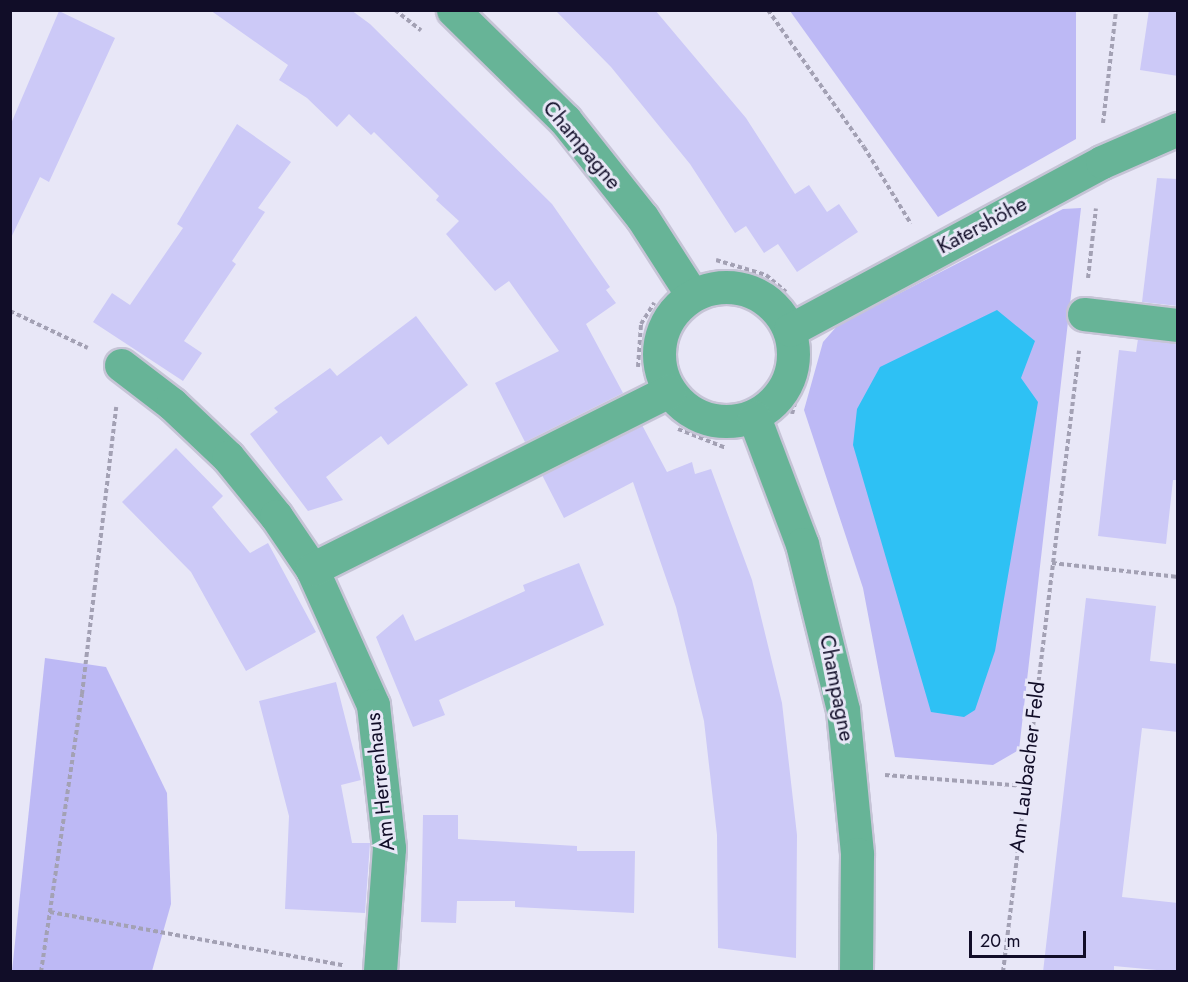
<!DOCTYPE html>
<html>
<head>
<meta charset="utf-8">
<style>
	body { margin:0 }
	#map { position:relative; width:1188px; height:982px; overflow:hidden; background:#e8e7f7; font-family:Jost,sans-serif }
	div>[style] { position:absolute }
	.green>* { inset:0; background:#bdb9f5 }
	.water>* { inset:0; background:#2ec1f4 }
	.building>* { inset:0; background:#ccc9f7 }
	.path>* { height:4px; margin-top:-2px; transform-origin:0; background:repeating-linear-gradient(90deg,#a3a1b4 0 4.5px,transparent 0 7.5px) }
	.roads { filter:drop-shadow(2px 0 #c6c4d6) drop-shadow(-2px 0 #c6c4d6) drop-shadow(0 2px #c6c4d6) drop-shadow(0 -2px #c6c4d6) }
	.street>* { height:33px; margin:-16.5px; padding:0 16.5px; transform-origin:16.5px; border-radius:16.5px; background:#67b497 }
	.street>.ring { margin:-16.5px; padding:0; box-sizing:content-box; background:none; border:33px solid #67b497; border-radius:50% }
	span { translate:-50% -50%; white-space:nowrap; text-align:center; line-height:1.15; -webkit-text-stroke:6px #e8e7f7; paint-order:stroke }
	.street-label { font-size:21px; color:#110d28 }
	.frame { position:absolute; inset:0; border:12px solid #110d28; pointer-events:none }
	.scale { position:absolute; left:969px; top:931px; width:117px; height:27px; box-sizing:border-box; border:3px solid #110d28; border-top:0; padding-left:8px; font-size:18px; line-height:21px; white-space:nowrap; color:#110d28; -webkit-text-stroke:4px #e8e7f7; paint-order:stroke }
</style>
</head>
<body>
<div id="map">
	<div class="green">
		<div style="clip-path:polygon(790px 11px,1076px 11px,1076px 139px,938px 217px)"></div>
		<div style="clip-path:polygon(1081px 208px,1019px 750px,993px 765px,895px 757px,863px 588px,804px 410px,823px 342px,838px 325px,1063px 209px)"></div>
		<div style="clip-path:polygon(45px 658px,106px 667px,167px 793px,171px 904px,152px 971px,12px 971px)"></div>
	</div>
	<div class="water">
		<div style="clip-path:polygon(997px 310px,1035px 341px,1021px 378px,1038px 402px,995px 651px,975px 710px,964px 717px,931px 712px,853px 445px,857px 409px,880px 367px)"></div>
	</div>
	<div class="building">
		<div style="clip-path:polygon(210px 10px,351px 10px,370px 24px,552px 204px,610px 287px,606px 290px,616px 303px,586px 324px,623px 393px,525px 442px,495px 383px,559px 351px,509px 281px,495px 291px,446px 234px,459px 221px,436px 200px,439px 196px,374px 132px,371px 135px,349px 114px,337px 127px,307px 98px,279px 80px,288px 65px)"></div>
		<div style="clip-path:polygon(555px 10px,655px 10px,746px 118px,795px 194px,809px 185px,827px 212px,839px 204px,858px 232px,797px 272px,778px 244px,764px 253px,746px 226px,735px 233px,690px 164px,611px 67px)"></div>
		<div style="clip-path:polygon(1149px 10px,1178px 10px,1178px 76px,1140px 70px)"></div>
		<div style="clip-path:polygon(59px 11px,115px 38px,49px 182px,40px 177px,10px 240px,10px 126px)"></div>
		<div style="clip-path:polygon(237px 124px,291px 162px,258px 208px,265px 212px,232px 261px,236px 264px,184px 341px,202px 353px,183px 381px,93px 322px,112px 293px,130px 305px,183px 228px,177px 224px)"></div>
		<div style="clip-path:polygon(1157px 178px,1178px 179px,1178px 306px,1142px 302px)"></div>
		<div style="clip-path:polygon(416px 316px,468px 385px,388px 445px,381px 436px,326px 477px,343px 500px,308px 511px,250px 434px,278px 412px,274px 408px,330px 368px,337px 376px)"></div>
		<div style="clip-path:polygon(1138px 339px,1178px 343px,1178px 480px,1173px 480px,1166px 544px,1098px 536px,1119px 350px,1136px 352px)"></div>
		<div style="clip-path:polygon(642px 425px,667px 472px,692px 462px,695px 474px,711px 469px,752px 580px,782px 703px,797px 835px,796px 958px,718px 948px,717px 835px,704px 721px,676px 607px,633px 482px,564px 518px,542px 475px)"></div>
		<div style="clip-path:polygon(176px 448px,223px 496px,212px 507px,250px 553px,268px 543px,316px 632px,246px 671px,191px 572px,122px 502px)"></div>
		<div style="clip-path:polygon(579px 563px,604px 625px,439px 700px,445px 715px,413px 727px,376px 637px,403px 614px,415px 641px,525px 591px,523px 585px)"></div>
		<div style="clip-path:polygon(1086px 598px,1156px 606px,1150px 661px,1178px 664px,1178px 732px,1142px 728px,1122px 897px,1178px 903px,1178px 972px,1114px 966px,1114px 972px,1043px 972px)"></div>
		<div style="clip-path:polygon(336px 682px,361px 780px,341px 785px,352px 843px,370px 843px,365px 913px,285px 909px,289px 816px,259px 701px)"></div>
		<div style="clip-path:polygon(423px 815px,458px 815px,458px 839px,577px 846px,577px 851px,635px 851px,634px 913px,515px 907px,515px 901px,457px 901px,456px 923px,421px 922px)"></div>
	</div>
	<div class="path">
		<div style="left:395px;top:10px;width:33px;rotate:38deg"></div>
		<div style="left:768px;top:10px;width:167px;rotate:55deg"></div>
		<div style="left:864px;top:147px;width:90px;rotate:58.6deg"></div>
		<div style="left:1103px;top:123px;width:114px;rotate:-83.4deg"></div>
		<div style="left:716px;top:260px;width:52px;rotate:16.7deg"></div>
		<div style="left:766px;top:275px;width:26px;rotate:40deg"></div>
		<div style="left:1088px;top:278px;width:70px;rotate:-83.5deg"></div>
		<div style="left:10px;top:311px;width:86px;rotate:25.4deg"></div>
		<div style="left:638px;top:367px;width:43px;rotate:-86deg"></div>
		<div style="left:641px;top:324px;width:25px;rotate:-58deg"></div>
		<div style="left:792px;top:414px;width:52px;rotate:-74.4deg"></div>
		<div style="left:678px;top:429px;width:52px;rotate:21.6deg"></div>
		<div style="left:1052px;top:563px;width:127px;rotate:6.3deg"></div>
		<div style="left:885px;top:775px;width:140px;rotate:4.5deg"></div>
		<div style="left:50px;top:912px;width:298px;rotate:10.3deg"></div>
		<div style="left:41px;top:972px;width:281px;rotate:-81.6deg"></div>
		<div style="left:82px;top:694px;width:289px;rotate:-83.2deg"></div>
		<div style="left:1003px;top:972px;width:626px;rotate:-83.02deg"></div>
	</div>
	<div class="roads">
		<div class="street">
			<div style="left:453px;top:10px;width:157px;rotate:44.5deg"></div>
			<div style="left:565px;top:120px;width:124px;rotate:51.6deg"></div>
			<div style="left:642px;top:217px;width:93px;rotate:57.3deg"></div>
			<div class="ring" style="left:659px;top:287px;width:101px;height:101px"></div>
			<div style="left:1084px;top:314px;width:95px;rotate:6.7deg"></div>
			<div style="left:790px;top:330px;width:354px;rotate:-28.3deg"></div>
			<div style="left:1102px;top:162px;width:83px;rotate:-23.5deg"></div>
			<div style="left:121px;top:365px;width:64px;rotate:37.4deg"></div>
			<div style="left:172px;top:404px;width:77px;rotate:43.4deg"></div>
			<div style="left:228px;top:457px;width:76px;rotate:50.9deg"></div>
			<div style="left:276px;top:516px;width:64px;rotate:55.8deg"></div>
			<div style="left:312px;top:569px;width:149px;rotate:65.8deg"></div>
			<div style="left:373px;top:705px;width:144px;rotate:83.6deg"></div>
			<div style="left:389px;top:848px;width:124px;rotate:94.2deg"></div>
			<div style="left:754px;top:417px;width:136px;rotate:69.3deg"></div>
			<div style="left:802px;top:544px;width:171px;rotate:76.1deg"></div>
			<div style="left:843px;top:710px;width:145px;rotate:84.4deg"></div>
			<div style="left:857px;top:854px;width:118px;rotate:90.5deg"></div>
			<div style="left:312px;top:569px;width:399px;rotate:-26.5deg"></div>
		</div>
	</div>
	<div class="street-label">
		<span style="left:582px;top:145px;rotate:50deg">Champagne</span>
		<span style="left:982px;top:225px;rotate:-28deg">Katershöhe</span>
		<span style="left:837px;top:688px;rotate:79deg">Champagne</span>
		<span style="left:1027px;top:767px;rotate:-83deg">Am Laubacher Feld</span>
		<span style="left:380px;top:782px;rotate:-96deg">Am Herrenhaus</span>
	</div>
	<div class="frame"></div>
	<div class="scale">20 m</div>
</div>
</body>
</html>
